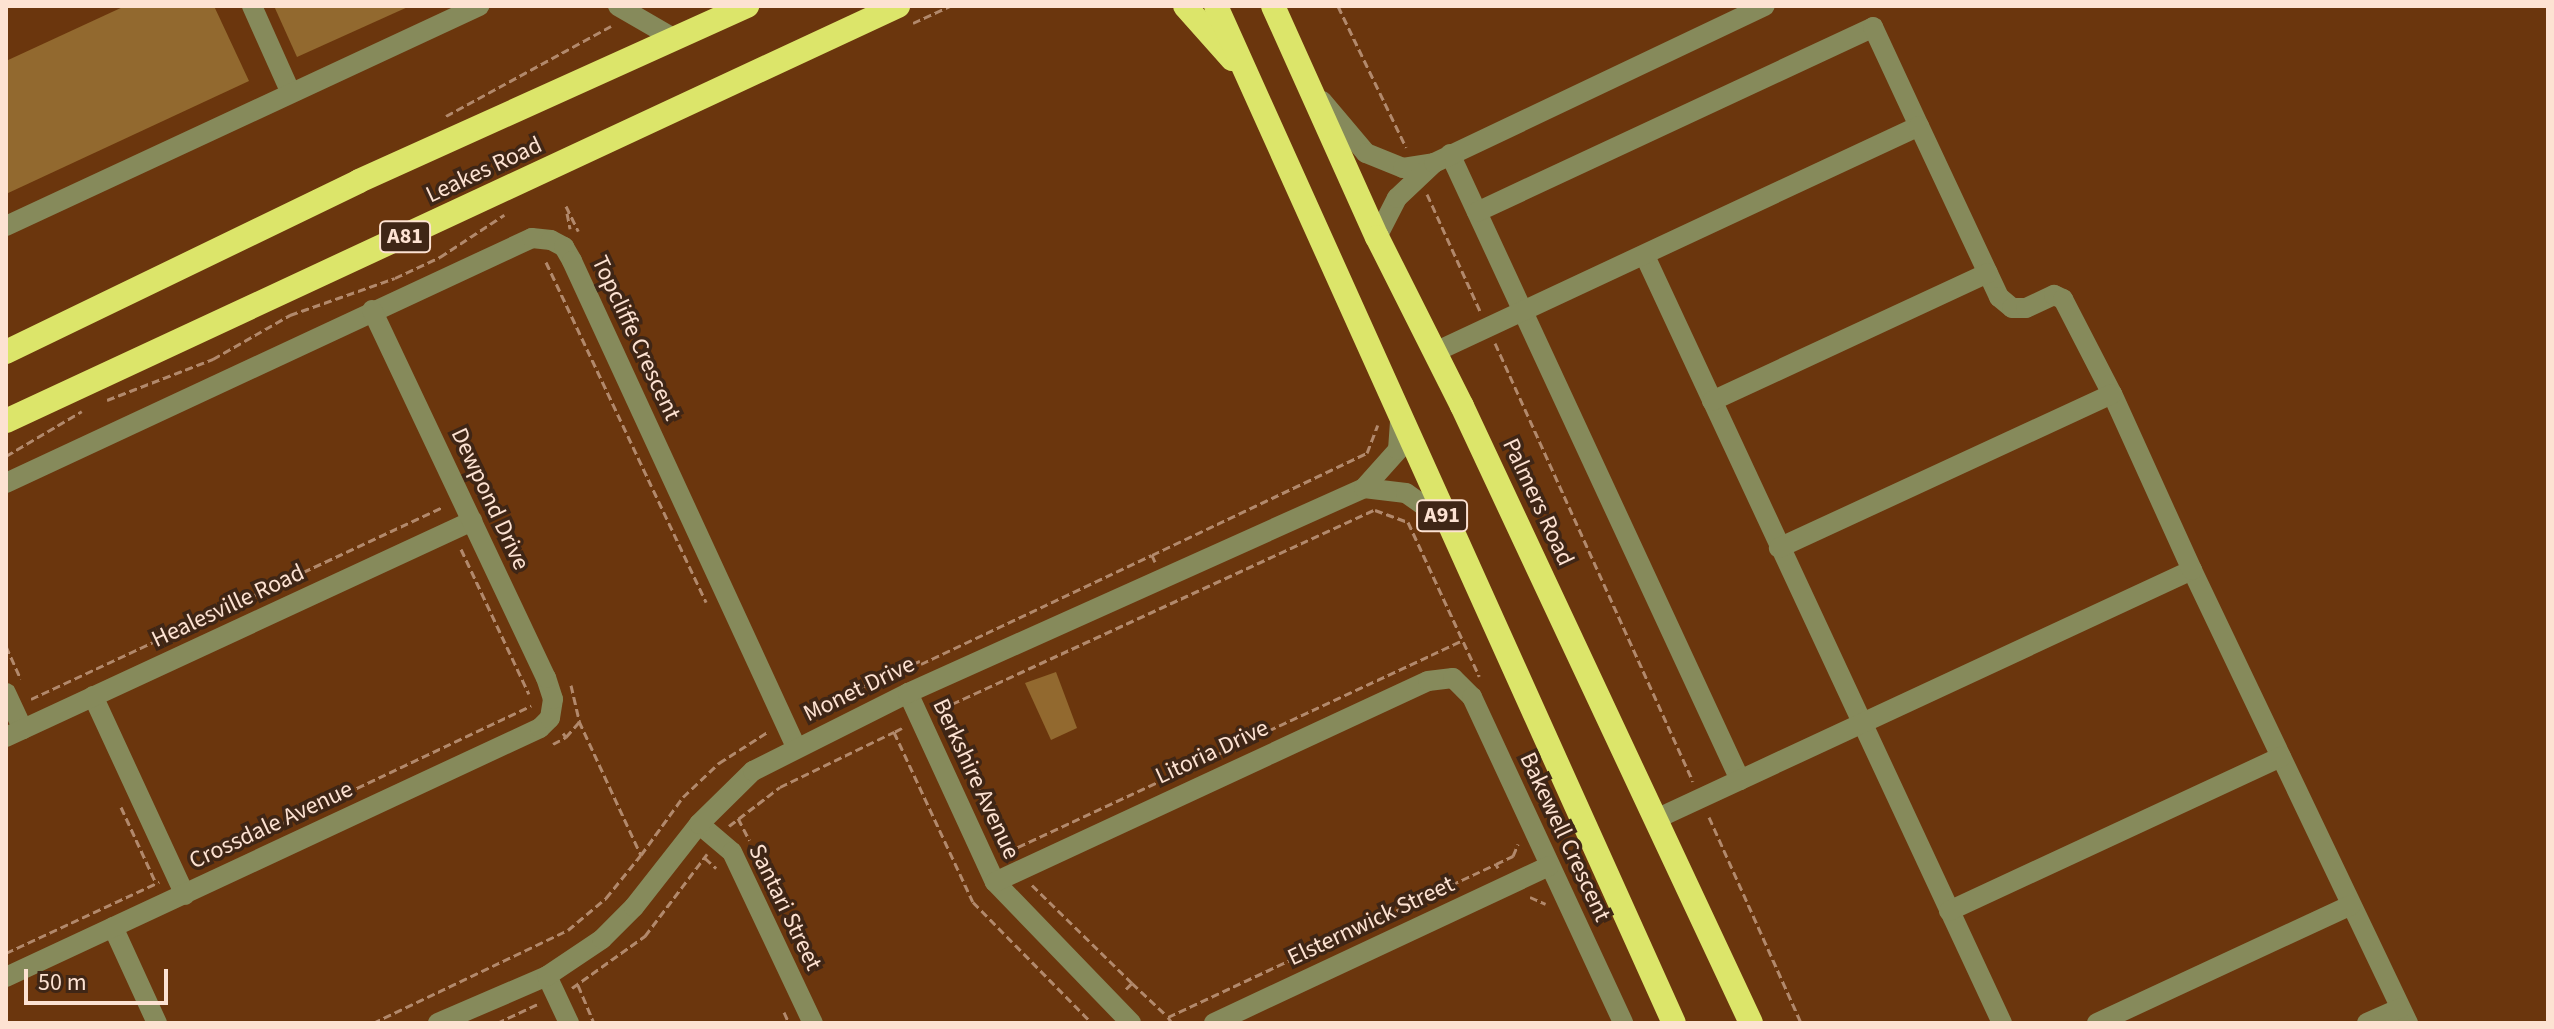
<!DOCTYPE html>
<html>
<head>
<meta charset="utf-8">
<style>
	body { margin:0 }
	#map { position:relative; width:2554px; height:1029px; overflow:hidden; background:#6b360d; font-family:"Source Sans 3",sans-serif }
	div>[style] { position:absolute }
	.building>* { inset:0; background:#92692f }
	.path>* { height:3px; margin-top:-1.5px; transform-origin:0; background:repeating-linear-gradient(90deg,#b2896c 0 8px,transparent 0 12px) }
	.minor>* { height:20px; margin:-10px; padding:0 10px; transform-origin:10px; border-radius:10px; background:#868a5b }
	.highway>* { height:24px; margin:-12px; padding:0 12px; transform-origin:12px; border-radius:12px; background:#dce56a }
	span { translate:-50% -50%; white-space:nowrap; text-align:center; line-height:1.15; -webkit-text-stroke:7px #3f2616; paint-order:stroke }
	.shield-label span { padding:2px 6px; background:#3f2616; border:2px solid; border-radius:6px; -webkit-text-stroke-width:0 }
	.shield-label { font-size:22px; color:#fde2d2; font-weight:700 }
	.street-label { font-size:24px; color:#fde2d2 }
	.frame { position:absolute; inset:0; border:8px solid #fde2d2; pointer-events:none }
	.scale { position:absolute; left:24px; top:969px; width:144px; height:36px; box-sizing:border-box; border:4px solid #fde2d2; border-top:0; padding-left:10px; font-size:24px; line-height:28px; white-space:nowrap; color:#fde2d2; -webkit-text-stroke:6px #3f2616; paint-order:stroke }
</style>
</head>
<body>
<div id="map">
	<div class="building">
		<div style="clip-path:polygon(125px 6px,214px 6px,249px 81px,6px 194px,6px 61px)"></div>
		<div style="clip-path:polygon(274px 6px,410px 6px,297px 57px)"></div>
		<div style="clip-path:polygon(1056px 672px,1077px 728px,1051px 740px,1025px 683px)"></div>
	</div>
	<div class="path">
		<div style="left:1338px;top:6px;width:157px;rotate:64.3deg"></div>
		<div style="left:913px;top:23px;width:41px;rotate:-24.7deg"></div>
		<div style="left:446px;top:116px;width:188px;rotate:-28.6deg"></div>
		<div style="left:1427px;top:194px;width:128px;rotate:65.6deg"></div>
		<div style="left:566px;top:206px;width:28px;rotate:64deg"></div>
		<div style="left:567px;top:213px;width:16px;rotate:79deg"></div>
		<div style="left:546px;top:262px;width:376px;rotate:64.8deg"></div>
		<div style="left:1495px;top:343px;width:481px;rotate:65.7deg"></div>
		<div style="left:107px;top:400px;width:114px;rotate:-21.1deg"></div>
		<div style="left:213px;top:359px;width:89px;rotate:-29.7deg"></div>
		<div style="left:290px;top:315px;width:111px;rotate:-19.4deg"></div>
		<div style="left:395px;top:278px;width:50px;rotate:-25deg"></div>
		<div style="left:440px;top:257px;width:77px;rotate:-33.3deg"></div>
		<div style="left:6px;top:456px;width:88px;rotate:-30.6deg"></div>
		<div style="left:1375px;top:510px;width:35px;rotate:20deg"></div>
		<div style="left:1408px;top:522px;width:170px;rotate:65.2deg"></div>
		<div style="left:461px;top:549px;width:160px;rotate:64.9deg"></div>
		<div style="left:1155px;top:562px;width:8px;rotate:-113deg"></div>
		<div style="left:1152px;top:555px;width:238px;rotate:-25.4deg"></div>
		<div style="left:1367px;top:453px;width:30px;rotate:-69deg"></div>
		<div style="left:6px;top:646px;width:36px;rotate:66deg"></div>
		<div style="left:1431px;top:655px;width:35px;rotate:-25deg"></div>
		<div style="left:921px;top:664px;width:255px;rotate:-25.3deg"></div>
		<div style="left:571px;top:685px;width:37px;rotate:77deg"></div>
		<div style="left:579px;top:721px;width:148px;rotate:65.2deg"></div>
		<div style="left:641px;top:855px;width:72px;rotate:-54.1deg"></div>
		<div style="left:683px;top:797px;width:50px;rotate:-43.4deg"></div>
		<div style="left:719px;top:763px;width:59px;rotate:-32.6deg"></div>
		<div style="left:31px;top:699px;width:454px;rotate:-25deg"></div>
		<div style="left:938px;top:701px;width:9px;rotate:69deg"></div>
		<div style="left:941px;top:709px;width:476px;rotate:-24.7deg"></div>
		<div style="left:941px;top:709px;width:159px;rotate:64.7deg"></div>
		<div style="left:803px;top:713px;width:128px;rotate:-24deg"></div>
		<div style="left:902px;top:728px;width:9px;rotate:153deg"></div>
		<div style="left:894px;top:732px;width:187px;rotate:65.1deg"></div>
		<div style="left:973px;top:902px;width:170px;rotate:45.5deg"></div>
		<div style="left:563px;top:733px;width:5px;rotate:53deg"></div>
		<div style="left:566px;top:737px;width:20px;rotate:-49deg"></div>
		<div style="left:553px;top:744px;width:15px;rotate:-28deg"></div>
		<div style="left:121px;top:807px;width:84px;rotate:65.3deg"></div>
		<div style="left:1709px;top:817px;width:226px;rotate:65.9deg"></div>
		<div style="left:738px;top:818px;width:25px;rotate:63deg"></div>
		<div style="left:729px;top:826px;width:64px;rotate:-37.4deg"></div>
		<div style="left:780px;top:787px;width:127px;rotate:-25.8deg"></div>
		<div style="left:1007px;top:852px;width:468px;rotate:-24.9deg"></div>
		<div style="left:705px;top:858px;width:15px;rotate:42deg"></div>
		<div style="left:194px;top:865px;width:373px;rotate:-25.3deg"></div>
		<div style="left:1498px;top:868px;width:4px;rotate:-117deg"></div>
		<div style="left:1496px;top:864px;width:19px;rotate:-25deg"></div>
		<div style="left:1513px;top:856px;width:13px;rotate:-67deg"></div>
		<div style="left:1032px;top:885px;width:140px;rotate:44.4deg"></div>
		<div style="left:1530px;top:897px;width:17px;rotate:24deg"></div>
		<div style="left:6px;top:953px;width:169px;rotate:-24.9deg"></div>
		<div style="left:578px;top:985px;width:41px;rotate:67.2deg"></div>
		<div style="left:572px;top:988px;width:90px;rotate:-35.5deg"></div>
		<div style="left:645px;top:936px;width:103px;rotate:-52.9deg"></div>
		<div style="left:1126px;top:989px;width:8px;rotate:-45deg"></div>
		<div style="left:1132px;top:983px;width:48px;rotate:43.3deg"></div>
		<div style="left:784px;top:1012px;width:12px;rotate:66deg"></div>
		<div style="left:373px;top:1023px;width:216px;rotate:-25.5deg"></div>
		<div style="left:568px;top:930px;width:50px;rotate:-40.1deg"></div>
		<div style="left:606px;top:898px;width:55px;rotate:-50.9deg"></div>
		<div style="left:497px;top:1023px;width:47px;rotate:-24.9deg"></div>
		<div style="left:1172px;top:1023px;width:7px;rotate:-124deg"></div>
		<div style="left:1168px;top:1017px;width:362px;rotate:-25deg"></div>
	</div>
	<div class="minor">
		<div style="left:252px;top:6px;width:95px;rotate:65.9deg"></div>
		<div style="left:618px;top:6px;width:66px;rotate:30.1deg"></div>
		<div style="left:1322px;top:101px;width:68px;rotate:49.8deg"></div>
		<div style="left:1366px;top:153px;width:40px;rotate:22deg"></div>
		<div style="left:1403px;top:168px;width:31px;rotate:-9deg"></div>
		<div style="left:1450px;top:154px;width:690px;rotate:65.14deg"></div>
		<div style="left:1477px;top:212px;width:437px;rotate:-25deg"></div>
		<div style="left:1873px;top:27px;width:109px;rotate:65.1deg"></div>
		<div style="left:6px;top:226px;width:522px;rotate:-24.94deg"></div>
		<div style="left:1377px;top:237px;width:44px;rotate:-62.9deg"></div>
		<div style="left:1397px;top:198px;width:51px;rotate:-43.4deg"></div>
		<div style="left:1434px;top:163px;width:366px;rotate:-25.4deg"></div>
		<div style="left:1645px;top:256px;width:846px;rotate:65.04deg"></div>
		<div style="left:1435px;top:352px;width:534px;rotate:-25.03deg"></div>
		<div style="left:1919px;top:126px;width:189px;rotate:64.9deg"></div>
		<div style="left:1999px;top:297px;width:17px;rotate:40deg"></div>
		<div style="left:2012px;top:308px;width:14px"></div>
		<div style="left:2026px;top:308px;width:31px;rotate:-25deg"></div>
		<div style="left:2054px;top:295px;width:10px;rotate:24deg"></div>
		<div style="left:2063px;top:299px;width:107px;rotate:62.7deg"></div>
		<div style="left:1712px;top:401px;width:304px;rotate:-24.9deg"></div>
		<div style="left:6px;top:483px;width:580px;rotate:-24.98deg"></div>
		<div style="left:532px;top:238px;width:19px;rotate:6deg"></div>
		<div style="left:551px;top:240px;width:15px;rotate:28deg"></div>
		<div style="left:564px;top:247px;width:16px;rotate:60deg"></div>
		<div style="left:572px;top:261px;width:535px;rotate:65.25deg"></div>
		<div style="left:1364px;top:488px;width:42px;rotate:6.8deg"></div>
		<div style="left:1406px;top:493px;width:47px;rotate:35.4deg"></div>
		<div style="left:2192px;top:570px;width:502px;rotate:64.51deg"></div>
		<div style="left:6px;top:693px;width:40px;rotate:65deg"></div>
		<div style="left:908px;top:693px;width:208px;rotate:65.3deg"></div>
		<div style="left:995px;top:882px;width:196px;rotate:46deg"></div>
		<div style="left:93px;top:696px;width:219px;rotate:65.2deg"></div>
		<div style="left:6px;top:737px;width:514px;rotate:-24.87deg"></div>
		<div style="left:1656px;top:819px;width:591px;rotate:-24.92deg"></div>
		<div style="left:2192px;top:570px;width:193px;rotate:-114.4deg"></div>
		<div style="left:2112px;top:394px;width:367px;rotate:155.2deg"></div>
		<div style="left:699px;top:824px;width:43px;rotate:40.3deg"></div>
		<div style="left:732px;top:852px;width:189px;rotate:64.7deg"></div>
		<div style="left:995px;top:882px;width:477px;rotate:-24.9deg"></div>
		<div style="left:1428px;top:681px;width:25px;rotate:-7deg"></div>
		<div style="left:1453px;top:678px;width:27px;rotate:45deg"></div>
		<div style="left:1472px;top:697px;width:359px;rotate:65.1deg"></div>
		<div style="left:1949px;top:911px;width:366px;rotate:-24.9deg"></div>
		<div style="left:113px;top:927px;width:106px;rotate:65.4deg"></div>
		<div style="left:547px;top:976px;width:52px;rotate:64.9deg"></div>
		<div style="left:6px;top:977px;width:589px;rotate:-25deg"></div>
		<div style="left:540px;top:728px;width:14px;rotate:-45deg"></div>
		<div style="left:550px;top:718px;width:19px;rotate:-81deg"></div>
		<div style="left:553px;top:699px;width:22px;rotate:-108deg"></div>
		<div style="left:546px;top:678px;width:407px;rotate:-115.3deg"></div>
		<div style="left:438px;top:1023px;width:119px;rotate:-23.3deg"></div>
		<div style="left:547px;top:976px;width:66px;rotate:-33.9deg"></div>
		<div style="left:602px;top:939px;width:45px;rotate:-45deg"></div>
		<div style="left:634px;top:907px;width:105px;rotate:-51.9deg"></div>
		<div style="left:699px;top:824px;width:76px;rotate:-44.5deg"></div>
		<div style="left:753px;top:771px;width:174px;rotate:-26.7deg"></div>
		<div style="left:908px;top:693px;width:500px;rotate:-24.2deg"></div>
		<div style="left:1364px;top:488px;width:51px;rotate:-48.2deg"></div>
		<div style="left:1398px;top:450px;width:32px;rotate:-86deg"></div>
		<div style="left:1214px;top:1023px;width:370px;rotate:-25.1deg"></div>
		<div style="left:2097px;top:1023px;width:280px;rotate:-24.9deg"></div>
		<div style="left:2367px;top:1023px;width:36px;rotate:-24deg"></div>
	</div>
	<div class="highway">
		<div style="left:1185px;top:6px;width:71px;rotate:48.4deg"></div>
		<div style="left:1216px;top:6px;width:1115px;rotate:65.76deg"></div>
		<div style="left:1273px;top:6px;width:253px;rotate:65.8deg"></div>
		<div style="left:1377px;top:237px;width:189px;rotate:63.3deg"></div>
		<div style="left:1462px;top:406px;width:681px;rotate:64.9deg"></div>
		<div style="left:6px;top:352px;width:392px;rotate:-25.8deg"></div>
		<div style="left:359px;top:181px;width:426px;rotate:-24.3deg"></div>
		<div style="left:6px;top:421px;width:984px;rotate:-24.95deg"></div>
	</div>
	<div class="shield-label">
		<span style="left:405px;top:237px">A81</span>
		<span style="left:1442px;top:516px">A91</span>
	</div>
	<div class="street-label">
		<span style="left:484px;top:170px;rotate:-25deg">Leakes Road</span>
		<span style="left:636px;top:338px;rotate:65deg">Topcliffe Crescent</span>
		<span style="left:490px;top:499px;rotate:65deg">Dewpond Drive</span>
		<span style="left:1538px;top:502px;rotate:65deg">Palmers Road</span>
		<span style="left:228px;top:606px;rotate:-25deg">Healesville Road</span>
		<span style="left:859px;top:689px;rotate:-26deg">Monet Drive</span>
		<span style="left:1212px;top:752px;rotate:-25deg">Litoria Drive</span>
		<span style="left:976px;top:779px;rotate:65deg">Berkshire Avenue</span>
		<span style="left:271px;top:825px;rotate:-25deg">Crossdale Avenue</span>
		<span style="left:1565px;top:837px;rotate:65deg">Bakewell Crescent</span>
		<span style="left:785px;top:907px;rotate:64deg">Santari Street</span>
		<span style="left:1371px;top:921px;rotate:-25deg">Elsternwick Street</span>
	</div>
	<div class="frame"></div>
	<div class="scale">50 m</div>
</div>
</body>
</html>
